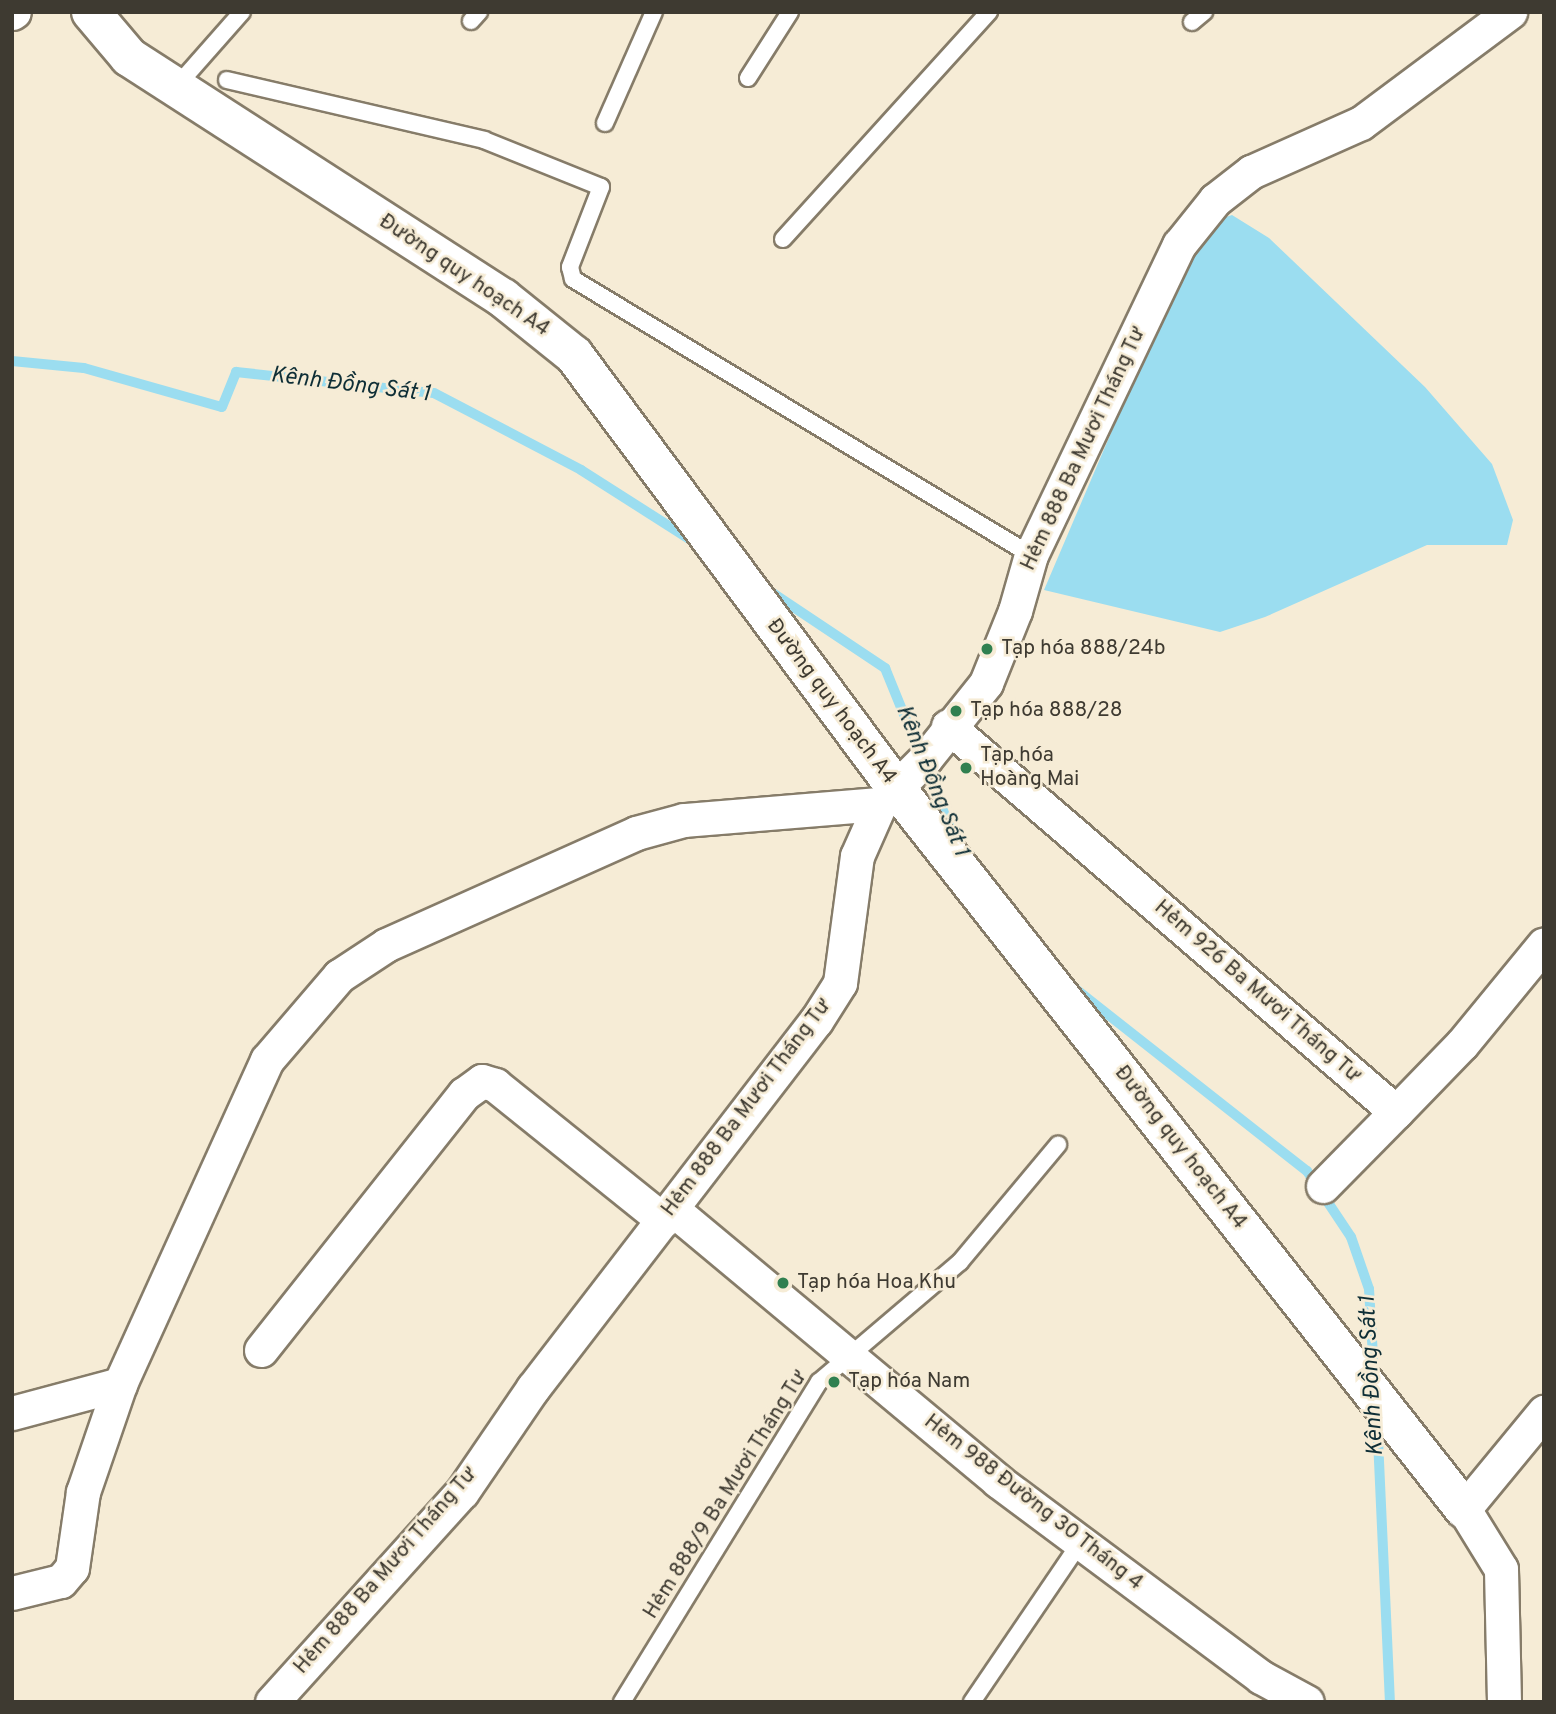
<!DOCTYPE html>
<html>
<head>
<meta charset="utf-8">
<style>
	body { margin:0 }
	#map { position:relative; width:1556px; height:1714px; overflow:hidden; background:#f6ecd6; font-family:Overpass,sans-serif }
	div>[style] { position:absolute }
	.water>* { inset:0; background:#9bddf0 }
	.stream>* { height:10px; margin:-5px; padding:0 5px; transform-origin:5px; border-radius:5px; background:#9bddf0 }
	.roads { filter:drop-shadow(2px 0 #867c69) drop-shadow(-2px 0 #867c69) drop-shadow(0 2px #867c69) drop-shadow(0 -2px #867c69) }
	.lane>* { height:16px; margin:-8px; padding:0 8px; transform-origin:8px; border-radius:8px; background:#fff }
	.street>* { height:33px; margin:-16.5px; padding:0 16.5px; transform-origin:16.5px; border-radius:16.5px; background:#fff }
	.secondary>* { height:38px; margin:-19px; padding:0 19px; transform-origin:19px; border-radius:19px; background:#fff }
	.dots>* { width:19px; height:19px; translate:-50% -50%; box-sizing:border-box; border:4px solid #f6ecd6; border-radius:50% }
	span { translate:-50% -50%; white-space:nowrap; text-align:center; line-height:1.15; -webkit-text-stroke:5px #f6ecd6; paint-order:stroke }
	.street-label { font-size:21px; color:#3e3a31 }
	.poi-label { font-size:21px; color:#3e3a31 }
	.left { translate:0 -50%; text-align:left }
	.water-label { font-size:23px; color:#0e2e36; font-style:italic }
	.frame { position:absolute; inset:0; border:14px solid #3e3a31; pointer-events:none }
</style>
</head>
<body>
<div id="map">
	<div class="water">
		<div style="clip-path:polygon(1232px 215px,1269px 238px,1425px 387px,1492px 464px,1513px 520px,1507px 545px,1427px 545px,1265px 617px,1220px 632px,1044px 590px,1172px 290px,1217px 220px)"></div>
	</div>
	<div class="stream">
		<div style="left:12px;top:361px;width:72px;rotate:5.6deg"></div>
		<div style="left:84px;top:368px;width:143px;rotate:15.8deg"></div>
		<div style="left:222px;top:407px;width:38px;rotate:-68deg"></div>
		<div style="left:236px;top:372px;width:199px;rotate:6.1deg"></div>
		<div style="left:434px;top:393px;width:166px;rotate:27.6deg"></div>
		<div style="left:581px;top:470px;width:134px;rotate:32.5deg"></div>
		<div style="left:768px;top:590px;width:141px;rotate:33.7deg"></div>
		<div style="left:885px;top:668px;width:93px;rotate:67.9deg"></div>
		<div style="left:926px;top:768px;width:72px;rotate:68.1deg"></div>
		<div style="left:1073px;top:987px;width:298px;rotate:38.2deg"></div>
		<div style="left:1307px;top:1171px;width:79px;rotate:56.3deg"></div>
		<div style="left:1351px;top:1237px;width:55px;rotate:70.9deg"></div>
		<div style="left:1369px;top:1289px;width:85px;rotate:86.6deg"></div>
		<div style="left:1377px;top:1417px;width:285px;rotate:87.4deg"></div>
	</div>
	<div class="roads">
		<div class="lane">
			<div style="left:471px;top:21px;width:12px;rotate:-48deg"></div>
			<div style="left:1192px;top:22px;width:16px;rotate:-40deg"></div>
			<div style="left:748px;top:78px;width:78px;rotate:-57.5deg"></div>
			<div style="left:227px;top:80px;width:264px;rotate:13.1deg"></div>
			<div style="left:484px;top:140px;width:126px;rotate:21.9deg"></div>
			<div style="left:601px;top:187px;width:86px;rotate:111.2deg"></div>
			<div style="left:570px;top:267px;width:12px;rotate:76deg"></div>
			<div style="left:573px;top:279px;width:535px;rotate:31.07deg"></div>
			<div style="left:175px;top:88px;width:101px;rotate:-48.6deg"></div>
			<div style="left:605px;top:123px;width:121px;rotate:-66.2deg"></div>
			<div style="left:783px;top:239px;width:307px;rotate:-47.8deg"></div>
			<div style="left:622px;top:1702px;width:376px;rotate:-58.4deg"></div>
			<div style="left:819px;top:1382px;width:185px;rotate:-40.4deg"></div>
			<div style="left:960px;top:1262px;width:153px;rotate:-50.1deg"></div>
			<div style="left:972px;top:1702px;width:192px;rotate:-55.8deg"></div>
		</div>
		<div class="street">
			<div style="left:12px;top:13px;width:2px;rotate:-27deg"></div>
			<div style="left:948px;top:726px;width:591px;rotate:40.75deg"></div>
			<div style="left:1396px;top:1112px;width:95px;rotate:-45.9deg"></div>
			<div style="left:1462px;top:1044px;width:129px;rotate:-50.6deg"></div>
			<div style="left:1323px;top:1186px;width:104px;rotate:-45.4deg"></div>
			<div style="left:672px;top:1209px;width:425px;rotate:39.8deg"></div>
			<div style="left:998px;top:1481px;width:328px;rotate:36.7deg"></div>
			<div style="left:1261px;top:1677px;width:52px;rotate:28.5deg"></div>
			<div style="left:261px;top:1350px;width:327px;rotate:-51.6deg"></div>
			<div style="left:464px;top:1094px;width:22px;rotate:-36deg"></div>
			<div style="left:482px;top:1081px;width:14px;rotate:17deg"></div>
			<div style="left:495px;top:1085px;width:216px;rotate:38.8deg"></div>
			<div style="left:12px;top:1413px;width:112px;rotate:-15deg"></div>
			<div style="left:12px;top:1593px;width:50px;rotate:-13.8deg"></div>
			<div style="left:61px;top:1581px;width:17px;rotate:-50deg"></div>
			<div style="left:72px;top:1568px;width:77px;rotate:-81.8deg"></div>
			<div style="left:83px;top:1492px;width:114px;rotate:-71.1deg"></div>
			<div style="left:120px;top:1384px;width:356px;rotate:-65.6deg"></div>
			<div style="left:267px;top:1060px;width:111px;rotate:-49.4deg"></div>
			<div style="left:339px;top:976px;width:56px;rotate:-33.4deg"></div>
			<div style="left:386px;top:945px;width:274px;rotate:-24.1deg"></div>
			<div style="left:636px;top:833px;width:50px;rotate:-15.2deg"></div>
			<div style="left:684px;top:820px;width:197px;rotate:-4.7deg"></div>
			<div style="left:272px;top:1702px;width:283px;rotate:-47.9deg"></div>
			<div style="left:462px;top:1492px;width:126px;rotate:-55.7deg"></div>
			<div style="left:533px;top:1388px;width:463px;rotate:-52.4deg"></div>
			<div style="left:816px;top:1021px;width:45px;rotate:-57.7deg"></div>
			<div style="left:840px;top:983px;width:128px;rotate:-82.4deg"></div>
			<div style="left:857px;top:856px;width:57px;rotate:-66.1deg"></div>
			<div style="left:880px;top:804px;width:65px;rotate:-45deg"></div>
			<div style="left:926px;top:758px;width:96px;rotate:-51.3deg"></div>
			<div style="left:986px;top:683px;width:78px;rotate:-68.1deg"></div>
			<div style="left:1015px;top:611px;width:58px;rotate:-74.1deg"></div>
			<div style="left:1031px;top:555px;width:344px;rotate:-64.5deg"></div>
			<div style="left:1179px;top:245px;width:58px;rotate:-51.3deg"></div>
			<div style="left:1215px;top:200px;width:46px;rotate:-37.9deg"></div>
			<div style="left:1251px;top:172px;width:120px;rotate:-24deg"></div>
			<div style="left:1361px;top:123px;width:186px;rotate:-36.7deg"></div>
			<div style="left:1504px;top:1702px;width:133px;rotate:-91.3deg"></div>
			<div style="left:1501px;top:1569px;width:70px;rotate:-121.7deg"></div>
			<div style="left:1464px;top:1509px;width:126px;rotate:-50.5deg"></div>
		</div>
		<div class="secondary">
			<div style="left:91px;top:12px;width:59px;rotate:49.8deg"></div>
			<div style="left:129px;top:57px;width:445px;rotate:32.8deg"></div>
			<div style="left:503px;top:298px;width:91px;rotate:38.8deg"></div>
			<div style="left:574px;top:355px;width:540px;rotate:53.36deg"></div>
			<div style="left:896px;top:788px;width:918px;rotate:51.77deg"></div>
		</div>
	</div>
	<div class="dots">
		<div style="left:987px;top:649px;background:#308050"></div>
		<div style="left:956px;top:711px;background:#308050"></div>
		<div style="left:966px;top:768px;background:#308050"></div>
		<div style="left:783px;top:1283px;background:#308050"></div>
		<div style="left:834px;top:1382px;background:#308050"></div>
	</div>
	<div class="street-label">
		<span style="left:464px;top:276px;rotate:34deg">Đường quy hoạch A4</span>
		<span style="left:1084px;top:449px;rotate:-65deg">Hẻm 888 Ba Mươi Tháng Tư</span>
		<span style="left:831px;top:702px;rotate:53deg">Đường quy hoạch A4</span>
		<span style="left:1257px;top:992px;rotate:41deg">Hẻm 926 Ba Mươi Tháng Tư</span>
		<span style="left:747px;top:1108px;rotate:-53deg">Hẻm 888 Ba Mươi Tháng Tư</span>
		<span style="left:1180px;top:1148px;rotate:52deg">Đường quy hoạch A4</span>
		<span style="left:726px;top:1495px;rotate:-58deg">Hẻm 888/9 Ba Mươi Tháng Tư</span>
		<span style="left:1033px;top:1503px;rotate:38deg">Hẻm 988 Đường 30 Tháng 4</span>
		<span style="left:386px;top:1571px;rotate:-49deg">Hẻm 888 Ba Mươi Tháng Tư</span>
	</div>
	<div class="poi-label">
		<span class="left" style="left:1001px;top:649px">Tạp hóa 888/24b</span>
		<span class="left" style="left:970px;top:711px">Tạp hóa 888/28</span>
		<span class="left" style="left:980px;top:768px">Tạp hóa<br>Hoàng Mai</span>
		<span class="left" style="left:797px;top:1283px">Tạp hóa Hoa Khu</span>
		<span class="left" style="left:848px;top:1382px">Tạp hóa Nam</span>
	</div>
	<div class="water-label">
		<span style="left:350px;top:386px;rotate:7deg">Kênh Đồng Sát 1</span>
		<span style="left:931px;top:781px;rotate:68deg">Kênh Đồng Sát 1</span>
		<span style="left:1373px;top:1376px;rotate:-93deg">Kênh Đồng Sát 1</span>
	</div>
	<div class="frame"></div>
</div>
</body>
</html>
